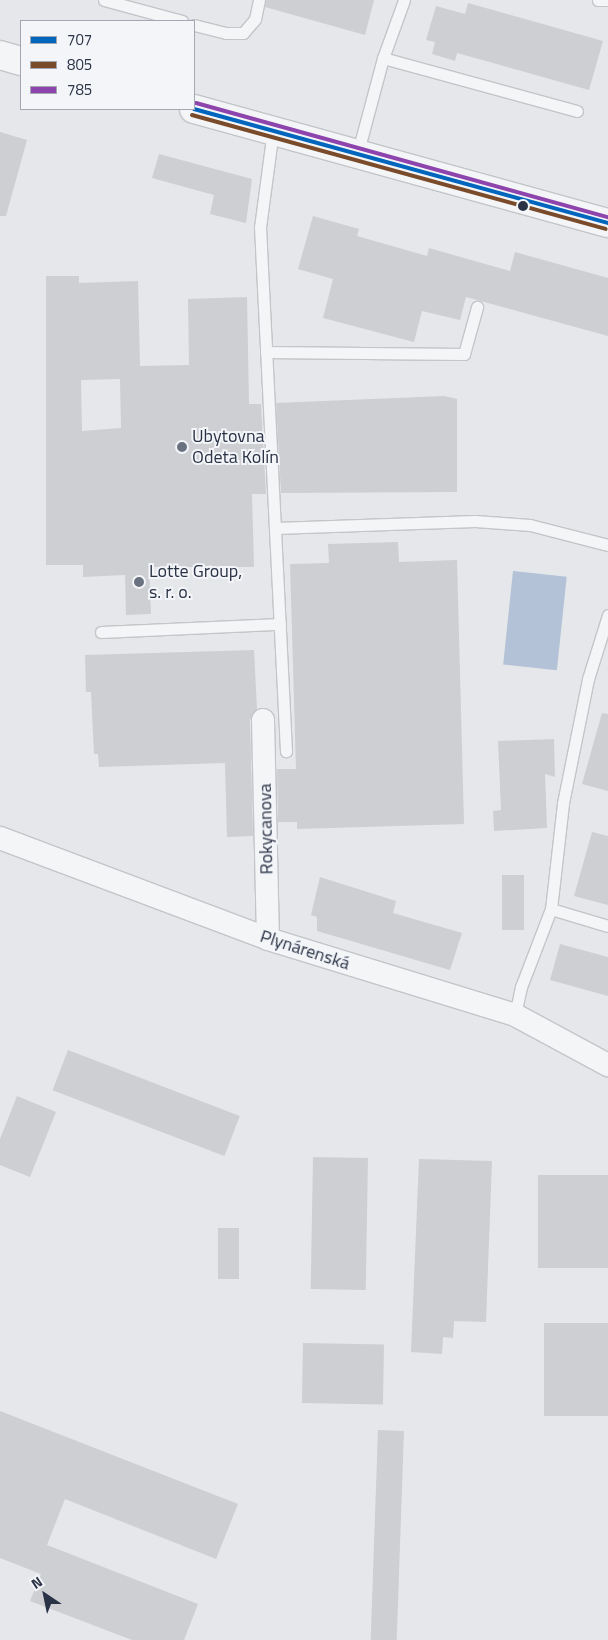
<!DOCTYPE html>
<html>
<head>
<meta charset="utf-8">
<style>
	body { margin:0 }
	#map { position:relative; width:608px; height:1640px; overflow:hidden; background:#e5e7ea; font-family:"Titillium Web",sans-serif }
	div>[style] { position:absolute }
	.water>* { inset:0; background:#b3c2d6; transform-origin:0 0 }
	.building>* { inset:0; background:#cdcfd3; transform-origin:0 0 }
	.roads { filter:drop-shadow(1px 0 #c3c5c8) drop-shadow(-1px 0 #c3c5c8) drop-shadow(0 1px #c3c5c8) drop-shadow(0 -1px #c3c5c8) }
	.service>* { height:11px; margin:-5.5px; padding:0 5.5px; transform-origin:5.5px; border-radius:5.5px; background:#f4f5f7 }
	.minor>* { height:22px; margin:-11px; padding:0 11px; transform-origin:11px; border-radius:11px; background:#f4f5f7 }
	.tertiary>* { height:28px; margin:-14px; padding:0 14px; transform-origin:14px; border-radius:14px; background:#f4f5f7 }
	.bus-1>* { height:4px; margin:-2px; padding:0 2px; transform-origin:2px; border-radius:2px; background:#0065bd }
	.bus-2>* { height:4px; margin:-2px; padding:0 2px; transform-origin:2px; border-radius:2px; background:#7a4b2a }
	.bus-3>* { height:4px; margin:-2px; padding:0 2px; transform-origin:2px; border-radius:2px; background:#8e44ad }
	.dots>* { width:14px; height:14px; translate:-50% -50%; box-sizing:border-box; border:2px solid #f3f5f9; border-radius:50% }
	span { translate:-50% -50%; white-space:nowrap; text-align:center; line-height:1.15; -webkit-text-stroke:4px #f3f5f9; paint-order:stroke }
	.poi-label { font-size:18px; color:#2a3345 }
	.left { translate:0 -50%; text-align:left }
	.street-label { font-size:18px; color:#2a3345 }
	.legend { position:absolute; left:20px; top:20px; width:175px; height:90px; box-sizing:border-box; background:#f3f5f9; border:1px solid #a3a7b1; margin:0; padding:6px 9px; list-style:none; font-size:15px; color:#2a3345 }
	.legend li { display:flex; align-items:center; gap:10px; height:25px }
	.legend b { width:25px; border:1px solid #a3a7b1 }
	.north { position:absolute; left:20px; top:1570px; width:50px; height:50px; -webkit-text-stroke:4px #f3f5f9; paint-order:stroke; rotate:326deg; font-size:14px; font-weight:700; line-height:20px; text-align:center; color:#2a3345 }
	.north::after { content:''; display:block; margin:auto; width:18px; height:22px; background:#2a3345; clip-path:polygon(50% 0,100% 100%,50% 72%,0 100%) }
</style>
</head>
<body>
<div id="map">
	<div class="water">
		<div style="left:513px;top:571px;width:54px;height:94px;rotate:6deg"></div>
	</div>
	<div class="building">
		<div style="clip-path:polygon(266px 0,374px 0,365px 35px,265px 7px)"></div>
		<div style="clip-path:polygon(468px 3px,603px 41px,589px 90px,457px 53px,455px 61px,432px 54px,435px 42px,426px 40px,436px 6px,465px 14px)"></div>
		<div style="clip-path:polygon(0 132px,27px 140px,6px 216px,0 216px)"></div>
		<div style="clip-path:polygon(159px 154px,252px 179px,246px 223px,210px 214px,214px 195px,152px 178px)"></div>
		<div style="clip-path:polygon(313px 216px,359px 229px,357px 236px,427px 256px,429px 248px,510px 271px,515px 252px,608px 278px,608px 336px,466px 297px,460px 320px,422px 311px,414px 342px,323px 318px,333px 279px,298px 269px)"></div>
		<div style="clip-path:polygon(evenodd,46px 276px,79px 276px,79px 283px,138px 281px,140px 366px,189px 365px,188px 299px,247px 297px,249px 404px,261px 404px,266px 494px,252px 494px,254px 567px,149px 567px,151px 614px,126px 615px,125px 575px,83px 577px,83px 565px,46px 565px,46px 276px,120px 379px,121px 428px,82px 431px,81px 380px,120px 379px)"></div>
		<div style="clip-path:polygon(444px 396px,457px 399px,457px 492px,281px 493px,276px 403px)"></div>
		<div style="clip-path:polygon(398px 542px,399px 562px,457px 560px,464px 824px,297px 829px,297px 822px,278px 822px,277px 769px,296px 769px,290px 564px,329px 563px,328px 544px)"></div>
		<div style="clip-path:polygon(254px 650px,257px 709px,250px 720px,253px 836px,227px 837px,225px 763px,99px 767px,98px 754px,94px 754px,91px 692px,86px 692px,85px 655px)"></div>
		<div style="clip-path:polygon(602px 713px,608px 714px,608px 791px,582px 784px)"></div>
		<div style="clip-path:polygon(554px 739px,555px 777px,545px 774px,547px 828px,494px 831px,493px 811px,501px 810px,498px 741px)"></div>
		<div style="clip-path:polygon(592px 832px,608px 836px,608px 905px,574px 896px)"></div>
		<div style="left:502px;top:875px;width:22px;height:55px"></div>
		<div style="clip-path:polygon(320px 877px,396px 901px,393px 913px,462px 933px,450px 970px,317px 931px,317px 917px,311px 915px)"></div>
		<div style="clip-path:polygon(560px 944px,608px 957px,608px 996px,550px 980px)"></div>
		<div style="left:68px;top:1050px;width:184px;height:43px;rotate:21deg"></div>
		<div style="clip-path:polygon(17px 1096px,56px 1112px,30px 1177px,0 1165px,0 1139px)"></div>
		<div style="left:313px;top:1157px;width:55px;height:132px;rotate:1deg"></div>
		<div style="clip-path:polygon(419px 1159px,492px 1161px,486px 1322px,454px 1321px,453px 1338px,443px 1337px,442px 1354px,411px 1352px)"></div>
		<div style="left:608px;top:1175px;width:93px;height:70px;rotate:90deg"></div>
		<div style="left:218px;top:1228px;width:21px;height:51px"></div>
		<div style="left:608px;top:1323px;width:93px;height:64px;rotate:90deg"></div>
		<div style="left:303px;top:1343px;width:81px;height:60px;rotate:1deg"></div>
		<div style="clip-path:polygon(0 1411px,238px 1504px,216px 1559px,65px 1499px,47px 1545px,198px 1604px,184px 1640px,132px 1640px,30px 1601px,41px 1574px,0 1558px)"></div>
		<div style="left:378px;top:1430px;width:26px;height:210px;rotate:2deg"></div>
	</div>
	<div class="roads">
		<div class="service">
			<div style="left:104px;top:0;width:81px;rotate:15.1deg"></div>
			<div style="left:404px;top:0;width:62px;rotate:109.9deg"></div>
			<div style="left:383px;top:58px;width:201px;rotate:15.3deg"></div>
			<div style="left:598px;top:0;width:10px"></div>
			<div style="left:194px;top:25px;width:33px;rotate:14deg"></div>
			<div style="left:226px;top:33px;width:17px"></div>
			<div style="left:243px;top:33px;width:18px;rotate:-49deg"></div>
			<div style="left:255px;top:19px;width:19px;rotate:-78deg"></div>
			<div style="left:273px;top:130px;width:98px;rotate:97.6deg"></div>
			<div style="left:260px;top:227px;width:525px;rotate:87.16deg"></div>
			<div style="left:357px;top:155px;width:100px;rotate:-75deg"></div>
			<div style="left:266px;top:352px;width:198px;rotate:0.6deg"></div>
			<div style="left:464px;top:354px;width:49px;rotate:-74.5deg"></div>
			<div style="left:275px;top:528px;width:200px;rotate:-2deg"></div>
			<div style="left:475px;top:521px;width:55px;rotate:4.2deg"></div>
			<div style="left:530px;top:525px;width:81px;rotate:14.4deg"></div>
			<div style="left:101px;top:632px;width:179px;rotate:-2.6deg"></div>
			<div style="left:551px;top:909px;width:59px;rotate:16.6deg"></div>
			<div style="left:515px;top:1015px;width:29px;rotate:-78deg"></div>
			<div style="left:521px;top:987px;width:84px;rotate:-69deg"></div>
			<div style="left:551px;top:909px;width:107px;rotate:-83.5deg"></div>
			<div style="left:563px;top:803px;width:126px;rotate:-78.6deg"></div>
			<div style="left:588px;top:679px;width:67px;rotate:-72.6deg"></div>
		</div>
		<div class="minor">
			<div style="left:263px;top:720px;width:219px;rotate:88.7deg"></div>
			<div style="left:0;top:838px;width:286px;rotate:20.6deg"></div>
			<div style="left:268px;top:939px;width:258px;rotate:17.1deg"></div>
			<div style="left:515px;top:1015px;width:106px;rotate:28.3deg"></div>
		</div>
		<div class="tertiary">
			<div style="left:0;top:55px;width:22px;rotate:16deg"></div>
			<div style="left:194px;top:109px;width:429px;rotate:15.4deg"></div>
		</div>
	</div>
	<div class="bus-1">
		<div style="left:194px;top:109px;width:429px;rotate:15.4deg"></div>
	</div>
	<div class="bus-2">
		<div style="left:192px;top:115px;width:429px;rotate:15.4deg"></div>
	</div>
	<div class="bus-3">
		<div style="left:196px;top:103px;width:427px;rotate:15.5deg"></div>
	</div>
	<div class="dots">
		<div style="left:523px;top:206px;background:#2a3345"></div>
		<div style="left:182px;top:447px;background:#6b727f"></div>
		<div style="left:139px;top:582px;background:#6b727f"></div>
	</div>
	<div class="poi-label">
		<span class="left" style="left:192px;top:447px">Ubytovna<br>Odeta Kolín</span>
		<span class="left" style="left:149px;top:582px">Lotte Group,<br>s. r. o.</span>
	</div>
	<div class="street-label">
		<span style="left:266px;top:829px;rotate:-91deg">Rokycanova</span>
		<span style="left:305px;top:950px;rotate:18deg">Plynárenská</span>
	</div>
	<ul class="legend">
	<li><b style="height:6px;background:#0065bd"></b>707</li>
	<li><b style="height:6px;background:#7a4b2a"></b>805</li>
	<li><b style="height:6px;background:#8e44ad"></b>785</li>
	</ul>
	<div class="north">N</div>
</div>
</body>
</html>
